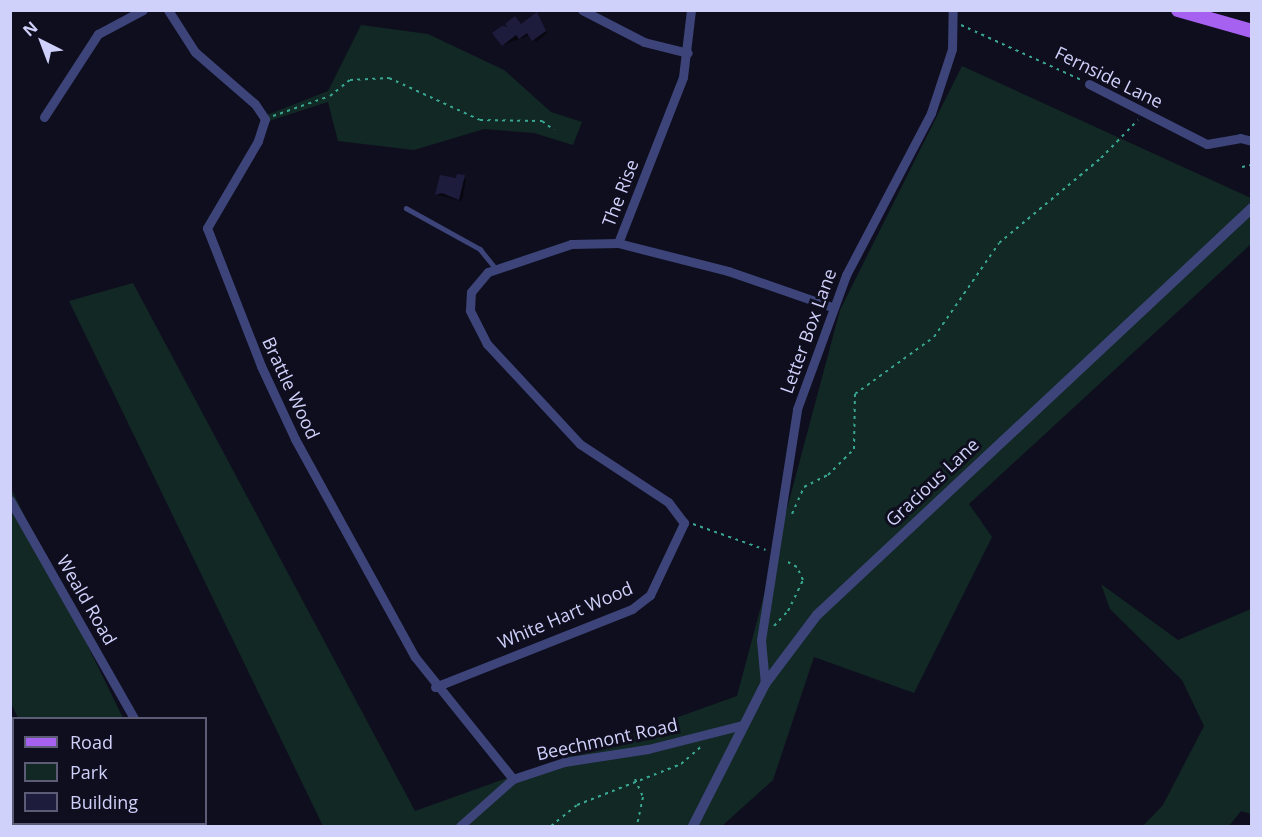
<!DOCTYPE html>
<html>
<head>
<meta charset="utf-8">
<style>
	body { margin:0 }
	#map { position:relative; width:1262px; height:837px; overflow:hidden; background:#0f0e1e; font-family:"Open Sans",sans-serif }
	div>[style] { position:absolute }
	.green>* { inset:0; background:#122824; transform-origin:0 0 }
	.shadow>* { inset:0; background:#0007 }
	.building>* { inset:0; background:#1e1c3d }
	.path>* { height:2px; margin-top:-1px; transform-origin:0; background:repeating-linear-gradient(90deg,#38a690 0 3px,transparent 0 7.5px) }
	.service>* { height:4.5px; margin:-2.25px; padding:0 2.25px; transform-origin:2.25px; border-radius:2.25px; background:#3d4479 }
	.minor>* { height:9px; margin:-4.5px; padding:0 4.5px; transform-origin:4.5px; border-radius:4.5px; background:#3d4479 }
	.tertiary>* { height:10px; margin:-5px; padding:0 5px; transform-origin:5px; border-radius:5px; background:#3d4479 }
	.primary>* { height:14px; margin:-7px; padding:0 7px; transform-origin:7px; border-radius:7px; background:#a661f1 }
	span { translate:-50% -50%; white-space:nowrap; text-align:center; line-height:1.15; -webkit-text-stroke:6px #0f0e1e; paint-order:stroke }
	.street-label { font-size:18px; color:#d0d1fb }
	.frame { position:absolute; inset:0; border:12px solid #d0d1fb; pointer-events:none }
	.legend { position:absolute; left:12px; top:717px; width:195px; height:108px; box-sizing:border-box; background:#0f0e1e; border:2px solid #5c5c76; margin:0; padding:8px 10px; list-style:none; font-size:18px; color:#d0d1fb }
	.legend li { display:flex; align-items:center; gap:12px; height:30px }
	.legend b { width:30px; border:2px solid #5c5c76 }
	.north { position:absolute; left:12px; top:12px; width:60px; height:60px; -webkit-text-stroke:4px #0f0e1e; paint-order:stroke; rotate:318deg; font-size:16px; font-weight:700; line-height:24px; text-align:center; color:#d0d1fb }
	.north::after { content:''; display:block; margin:auto; width:21px; height:27px; background:#d0d1fb; clip-path:polygon(50% 0,100% 100%,50% 72%,0 100%) }
</style>
</head>
<body>
<div id="map">
	<div class="green">
		<div style="clip-path:polygon(361px 25px,428px 34px,504px 70px,551px 112px,582px 122px,573px 145px,534px 133px,484px 129px,414px 150px,338px 141px,328px 102px,269px 121px,267px 115px,328px 91px)"></div>
		<div style="clip-path:polygon(962px 66px,1251px 198px,1251px 244px,969px 504px,992px 537px,914px 693px,814px 657px,773px 780px,722px 826px,323px 826px,69px 301px,133px 283px,415px 811px,737px 696px,840px 310px)"></div>
		<div style="clip-path:polygon(10px 486px,123px 718px,18px 718px,10px 701px)"></div>
		<div style="clip-path:polygon(1101px 584px,1178px 640px,1251px 609px,1251px 814px,1241px 811px,1229px 826px,1143px 826px,1163px 805px,1204px 726px,1182px 680px,1110px 609px)"></div>
		<div style="left:36px;top:824px;width:138px;height:2px"></div>
	</div>
	<div class="shadow">
		<div style="clip-path:polygon(537px 14px,547px 33px,536px 42px,530px 35px,503px 45px)"></div>
		<div style="clip-path:polygon(441px 177px,466px 179px,462px 201px,437px 195px)"></div>
	</div>
	<div class="building">
		<div style="clip-path:polygon(537px 12px,546px 31px,532px 41px,527px 33px,519px 39px,516px 35px,502px 46px,492px 33px,502px 26px,508px 27px,505px 24px,515px 16px,521px 24px)"></div>
		<div style="clip-path:polygon(457px 174px,465px 175px,459px 200px,442px 193px,435px 195px,440px 175px,456px 178px)"></div>
	</div>
	<div class="path">
		<div style="left:961px;top:25px;width:132px;rotate:24.6deg"></div>
		<div style="left:273px;top:116px;width:60px;rotate:-19.3deg"></div>
		<div style="left:330px;top:96px;width:26px;rotate:-39deg"></div>
		<div style="left:350px;top:80px;width:39px;rotate:-3deg"></div>
		<div style="left:389px;top:78px;width:100px;rotate:24.8deg"></div>
		<div style="left:480px;top:120px;width:62px;rotate:0.9deg"></div>
		<div style="left:542px;top:121px;width:15px;rotate:37deg"></div>
		<div style="left:1242px;top:167px;width:10px;rotate:-11deg"></div>
		<div style="left:792px;top:514px;width:30px;rotate:-66deg"></div>
		<div style="left:804px;top:487px;width:27px;rotate:-27deg"></div>
		<div style="left:828px;top:475px;width:37px;rotate:-45deg"></div>
		<div style="left:854px;top:449px;width:55px;rotate:-89deg"></div>
		<div style="left:855px;top:394px;width:97px;rotate:-35.8deg"></div>
		<div style="left:934px;top:337px;width:114px;rotate:-55.3deg"></div>
		<div style="left:999px;top:243px;width:133px;rotate:-39.8deg"></div>
		<div style="left:1101px;top:158px;width:53px;rotate:-45.8deg"></div>
		<div style="left:693px;top:524px;width:77px;rotate:19.6deg"></div>
		<div style="left:774px;top:626px;width:21px;rotate:-47deg"></div>
		<div style="left:788px;top:611px;width:34px;rotate:-64deg"></div>
		<div style="left:803px;top:580px;width:14px;rotate:-115deg"></div>
		<div style="left:797px;top:567px;width:15px;rotate:-152deg"></div>
		<div style="left:635px;top:779px;width:20px;rotate:66deg"></div>
		<div style="left:643px;top:797px;width:30px;rotate:102deg"></div>
		<div style="left:551px;top:826px;width:33px;rotate:-39deg"></div>
		<div style="left:577px;top:805px;width:112px;rotate:-21.5deg"></div>
		<div style="left:681px;top:764px;width:28px;rotate:-41deg"></div>
	</div>
	<div class="service">
		<div style="left:406px;top:208px;width:85px;rotate:29deg"></div>
		<div style="left:480px;top:249px;width:26px;rotate:51deg"></div>
	</div>
	<div class="minor">
		<div style="left:168px;top:10px;width:50px;rotate:57.3deg"></div>
		<div style="left:195px;top:52px;width:79px;rotate:40.9deg"></div>
		<div style="left:255px;top:104px;width:18px;rotate:56deg"></div>
		<div style="left:265px;top:119px;width:23px;rotate:108deg"></div>
		<div style="left:258px;top:141px;width:101px;rotate:120.4deg"></div>
		<div style="left:207px;top:228px;width:148px;rotate:68.6deg"></div>
		<div style="left:261px;top:366px;width:81px;rotate:65deg"></div>
		<div style="left:295px;top:439px;width:249px;rotate:61.2deg"></div>
		<div style="left:415px;top:657px;width:156px;rotate:51.2deg"></div>
		<div style="left:582px;top:10px;width:70px;rotate:27.3deg"></div>
		<div style="left:644px;top:42px;width:45px;rotate:14deg"></div>
		<div style="left:1089px;top:84px;width:132px;rotate:27deg"></div>
		<div style="left:1207px;top:144px;width:34px;rotate:-10deg"></div>
		<div style="left:1240px;top:138px;width:12px;rotate:14deg"></div>
		<div style="left:44px;top:117px;width:99px;rotate:-57deg"></div>
		<div style="left:98px;top:34px;width:51px;rotate:-28.1deg"></div>
		<div style="left:618px;top:243px;width:178px;rotate:-68.6deg"></div>
		<div style="left:683px;top:77px;width:67px;rotate:-83.2deg"></div>
		<div style="left:10px;top:500px;width:251px;rotate:60.4deg"></div>
		<div style="left:765px;top:684px;width:44px;rotate:-95.2deg"></div>
		<div style="left:761px;top:640px;width:234px;rotate:-81.1deg"></div>
		<div style="left:797px;top:409px;width:143px;rotate:-69.9deg"></div>
		<div style="left:846px;top:275px;width:183px;rotate:-62.3deg"></div>
		<div style="left:931px;top:113px;width:67px;rotate:-71.8deg"></div>
		<div style="left:952px;top:49px;width:39px;rotate:-89deg"></div>
		<div style="left:435px;top:687px;width:212px;rotate:-21.6deg"></div>
		<div style="left:632px;top:609px;width:23px;rotate:-38deg"></div>
		<div style="left:650px;top:595px;width:80px;rotate:-64.7deg"></div>
		<div style="left:684px;top:523px;width:26px;rotate:-127deg"></div>
		<div style="left:668px;top:502px;width:105px;rotate:-146.6deg"></div>
		<div style="left:580px;top:444px;width:137px;rotate:-132.9deg"></div>
		<div style="left:487px;top:344px;width:38px;rotate:-117deg"></div>
		<div style="left:470px;top:310px;width:18px;rotate:-87deg"></div>
		<div style="left:471px;top:292px;width:26px;rotate:-50deg"></div>
		<div style="left:488px;top:272px;width:88px;rotate:-18.6deg"></div>
		<div style="left:571px;top:244px;width:47px;rotate:-1.2deg"></div>
		<div style="left:618px;top:243px;width:114px;rotate:14.3deg"></div>
		<div style="left:728px;top:271px;width:110px;rotate:19.1deg"></div>
		<div style="left:190px;top:824px;width:2px;rotate:63deg"></div>
		<div style="left:460px;top:826px;width:71px;rotate:-41.6deg"></div>
		<div style="left:513px;top:779px;width:54px;rotate:-18.4deg"></div>
		<div style="left:564px;top:762px;width:85px;rotate:-8.8deg"></div>
		<div style="left:648px;top:749px;width:98px;rotate:-14.2deg"></div>
	</div>
	<div class="tertiary">
		<div style="left:693px;top:826px;width:159px;rotate:-63.1deg"></div>
		<div style="left:765px;top:684px;width:86px;rotate:-53deg"></div>
		<div style="left:817px;top:615px;width:596px;rotate:-43.1deg"></div>
	</div>
	<div class="primary">
		<div style="left:1178px;top:10px;width:77px;rotate:15.8deg"></div>
	</div>
	<div class="street-label">
		<span style="left:1109px;top:77px;rotate:26deg">Fernside Lane</span>
		<span style="left:620px;top:193px;rotate:-69deg">The Rise</span>
		<span style="left:808px;top:331px;rotate:-70deg">Letter Box Lane</span>
		<span style="left:291px;top:388px;rotate:65deg">Brattle Wood</span>
		<span style="left:932px;top:482px;rotate:-43deg">Gracious Lane</span>
		<span style="left:87px;top:600px;rotate:60deg">Weald Road</span>
		<span style="left:565px;top:615px;rotate:-23deg">White Hart Wood</span>
		<span style="left:607px;top:739px;rotate:-12deg">Beechmont Road</span>
	</div>
	<div class="frame"></div>
	<ul class="legend">
	<li><b style="height:8px;background:#a661f1"></b>Road</li>
	<li><b style="height:16px;background:#122824"></b>Park</li>
	<li><b style="height:16px;background:#1e1c3d"></b>Building</li>
	</ul>
	<div class="north">N</div>
</div>
</body>
</html>
